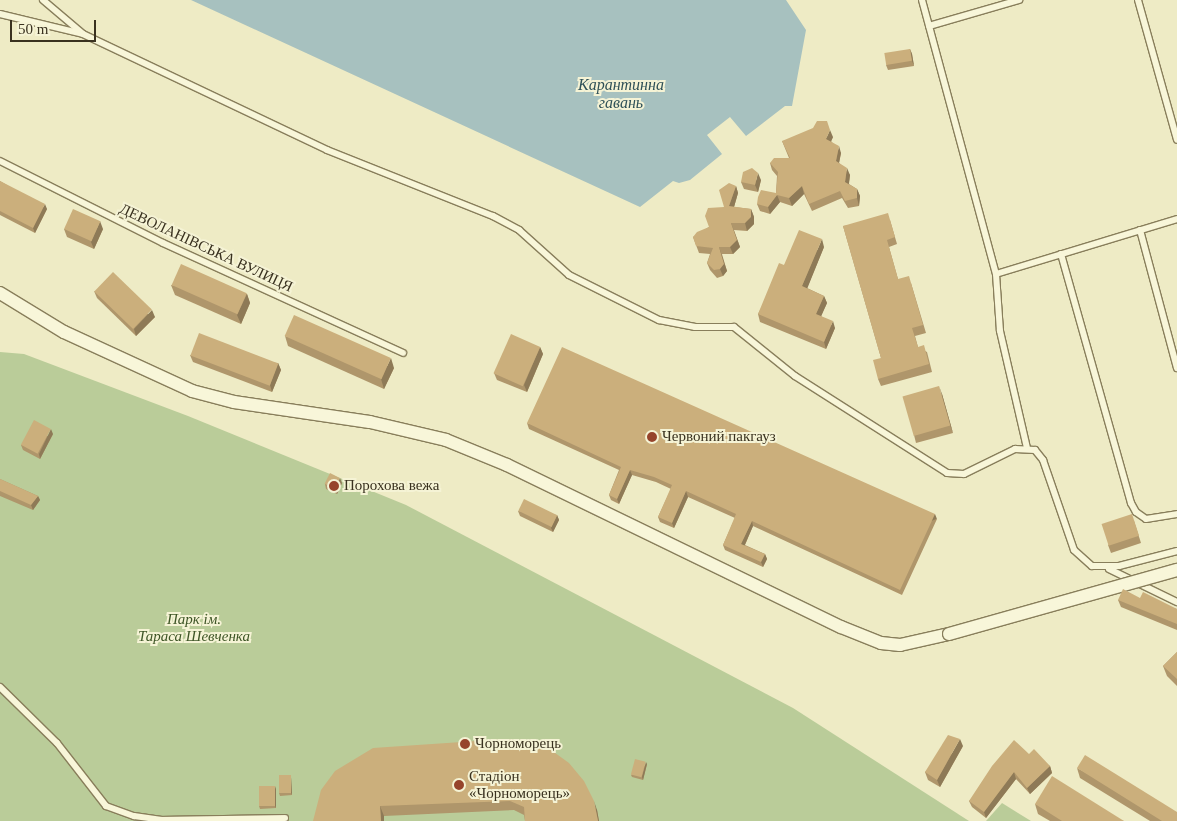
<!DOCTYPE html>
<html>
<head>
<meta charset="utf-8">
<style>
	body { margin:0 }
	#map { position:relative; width:1177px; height:821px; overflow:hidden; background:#eeebc5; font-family:"Times New Roman",serif }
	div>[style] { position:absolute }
	.green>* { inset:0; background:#bacc99 }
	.water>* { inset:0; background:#a7c1bf }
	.roads { filter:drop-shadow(1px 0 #887e5b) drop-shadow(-1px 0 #887e5b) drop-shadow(0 1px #887e5b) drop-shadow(0 -1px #887e5b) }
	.service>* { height:6px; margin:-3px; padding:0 3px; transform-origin:3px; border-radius:3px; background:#f8f6d9 }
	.minor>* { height:12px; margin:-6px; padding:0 6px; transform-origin:6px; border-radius:6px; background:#f8f6d9 }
	.bridges { filter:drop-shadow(1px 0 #887e5b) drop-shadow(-1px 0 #887e5b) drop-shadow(0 1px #887e5b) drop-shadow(0 -1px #887e5b) }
	.minor-bridge>* { height:12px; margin:-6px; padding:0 6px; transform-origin:6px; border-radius:6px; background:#f8f6d9 }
	.wall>* { inset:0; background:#af966b }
	.shaded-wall>* { inset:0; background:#8e7a57; transform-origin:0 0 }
	.building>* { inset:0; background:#cbaf7c; transform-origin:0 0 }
	.dots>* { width:14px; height:14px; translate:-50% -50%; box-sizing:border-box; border:2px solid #f5f3d5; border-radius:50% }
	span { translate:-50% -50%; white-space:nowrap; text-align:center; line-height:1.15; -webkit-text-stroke:4px #f5f3d5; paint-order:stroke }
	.street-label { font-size:15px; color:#39311f }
	.poi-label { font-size:15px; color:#39311f }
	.left { translate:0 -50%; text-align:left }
	.park-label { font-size:15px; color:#3e5526; font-style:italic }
	.water-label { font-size:16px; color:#2f5158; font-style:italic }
	.scale { position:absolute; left:10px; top:20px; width:86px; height:22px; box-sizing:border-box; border:2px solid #39311f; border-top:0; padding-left:6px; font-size:15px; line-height:18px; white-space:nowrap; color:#39311f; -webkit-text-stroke:4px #f5f3d5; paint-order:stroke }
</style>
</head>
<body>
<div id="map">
	<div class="green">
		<div style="clip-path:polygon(0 352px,24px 354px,188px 416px,406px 505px,793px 708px,969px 821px,0 821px)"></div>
		<div style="clip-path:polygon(1002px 803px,1031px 821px,986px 821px)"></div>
	</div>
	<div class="water">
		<div style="clip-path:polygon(191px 0,786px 0,806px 30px,792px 106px,785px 106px,746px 136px,730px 117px,707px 135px,722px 154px,690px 180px,679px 183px,673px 181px,640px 207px)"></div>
	</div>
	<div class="roads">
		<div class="service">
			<div style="left:43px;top:0;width:51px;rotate:40.2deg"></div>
			<div style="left:922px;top:0;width:284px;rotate:74.9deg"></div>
			<div style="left:996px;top:274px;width:57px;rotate:86deg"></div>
			<div style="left:1000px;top:331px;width:120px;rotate:77deg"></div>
			<div style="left:1138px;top:0;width:145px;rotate:74.4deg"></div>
			<div style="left:0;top:14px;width:85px;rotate:13.5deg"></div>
			<div style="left:83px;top:34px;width:270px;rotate:25.4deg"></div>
			<div style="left:327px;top:150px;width:179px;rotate:21.7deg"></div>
			<div style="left:493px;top:216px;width:30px;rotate:28deg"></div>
			<div style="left:519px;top:230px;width:67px;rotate:42deg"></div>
			<div style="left:569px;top:275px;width:101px;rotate:26.6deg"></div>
			<div style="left:659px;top:320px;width:37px;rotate:11deg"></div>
			<div style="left:695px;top:327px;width:39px"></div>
			<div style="left:734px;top:327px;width:78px;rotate:38.8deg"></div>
			<div style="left:795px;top:376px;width:180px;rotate:32.5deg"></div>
			<div style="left:947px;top:473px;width:17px;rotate:3deg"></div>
			<div style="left:964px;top:474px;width:57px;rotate:-26.1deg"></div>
			<div style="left:1015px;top:449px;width:20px;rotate:3deg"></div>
			<div style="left:1035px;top:450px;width:13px;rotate:51deg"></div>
			<div style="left:1043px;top:460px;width:95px;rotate:71deg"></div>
			<div style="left:1074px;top:550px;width:24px;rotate:42deg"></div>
			<div style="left:1092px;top:566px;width:27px"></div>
			<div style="left:1119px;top:566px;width:60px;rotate:-14.5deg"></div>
			<div style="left:929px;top:26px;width:94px;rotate:-16.1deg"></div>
			<div style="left:0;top:161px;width:182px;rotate:26.7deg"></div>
			<div style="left:163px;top:243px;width:264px;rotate:24.6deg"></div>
			<div style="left:1140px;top:230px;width:143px;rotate:75deg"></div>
			<div style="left:1061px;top:254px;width:259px;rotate:74.3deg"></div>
			<div style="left:1131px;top:503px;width:10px;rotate:61deg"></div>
			<div style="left:1136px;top:512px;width:12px;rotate:35deg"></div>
			<div style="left:1146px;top:519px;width:31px;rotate:-9deg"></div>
			<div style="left:996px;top:274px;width:189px;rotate:-16.9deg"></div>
			<div style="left:1109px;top:569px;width:76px;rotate:25.9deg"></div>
			<div style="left:0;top:687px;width:80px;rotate:44.5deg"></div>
			<div style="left:57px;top:743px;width:80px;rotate:52.1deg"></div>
			<div style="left:106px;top:806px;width:30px;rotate:20deg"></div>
			<div style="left:134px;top:816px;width:28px;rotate:8deg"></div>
			<div style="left:162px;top:820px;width:123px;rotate:-0.9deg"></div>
		</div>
		<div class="minor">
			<div style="left:0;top:293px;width:75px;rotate:31.4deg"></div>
			<div style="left:64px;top:332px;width:141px;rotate:24.7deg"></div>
			<div style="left:192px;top:391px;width:43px;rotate:14.7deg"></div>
			<div style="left:234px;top:402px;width:137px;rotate:8.4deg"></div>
			<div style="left:370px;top:422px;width:78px;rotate:13.3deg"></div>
			<div style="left:446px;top:440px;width:66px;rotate:22.3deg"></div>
			<div style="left:507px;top:465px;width:371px;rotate:25.9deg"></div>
			<div style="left:841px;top:627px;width:43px;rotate:21.8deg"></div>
			<div style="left:881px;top:643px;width:19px;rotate:6deg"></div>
			<div style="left:900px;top:645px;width:50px;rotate:-12.7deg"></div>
		</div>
	</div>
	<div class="bridges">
		<div class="minor-bridge">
			<div style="left:949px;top:634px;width:237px;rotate:-15.7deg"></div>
		</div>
	</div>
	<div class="wall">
		<div style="clip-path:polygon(910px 49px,912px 54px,914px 66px,888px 70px,886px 65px)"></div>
		<div style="clip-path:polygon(833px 137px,831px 141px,841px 153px,839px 163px,850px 175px,849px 184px,857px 189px,860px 196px,859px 206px,848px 208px,842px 198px,812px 211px,804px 194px,792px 206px,780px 202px,770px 214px,760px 211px,757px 204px,776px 193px,777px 176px,772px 170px,770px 163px,789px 158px,782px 141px)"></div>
		<div style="clip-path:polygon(761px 180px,758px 192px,744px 189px,741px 182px)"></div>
		<div style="clip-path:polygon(0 181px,47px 209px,35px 233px,0 215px)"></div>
		<div style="clip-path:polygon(736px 186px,738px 193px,734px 207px,751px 209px,754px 217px,754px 224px,747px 231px,734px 230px,740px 247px,733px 254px,722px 254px,727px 271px,723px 276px,717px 278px,710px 270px,707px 263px,710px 254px,699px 253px,693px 237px,709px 227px,724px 207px)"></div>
		<div style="clip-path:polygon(890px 220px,897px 244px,889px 247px,898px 279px,911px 283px,926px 333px,915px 336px,918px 347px,927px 352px,932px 372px,881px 386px,878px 379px,881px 358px,843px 226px)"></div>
		<div style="clip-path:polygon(64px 229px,103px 229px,94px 249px,67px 237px)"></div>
		<div style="clip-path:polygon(824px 247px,807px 288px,824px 296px,827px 303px,821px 316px,835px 328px,826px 349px,760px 322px,758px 314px,784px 265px)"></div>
		<div style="clip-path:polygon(171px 285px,247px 294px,250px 303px,241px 324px,175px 295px)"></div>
		<div style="clip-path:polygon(94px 291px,155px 317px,136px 336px,97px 298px)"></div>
		<div style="clip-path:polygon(285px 336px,394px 368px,384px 389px,288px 346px)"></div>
		<div style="clip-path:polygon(540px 347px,543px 354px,527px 392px,497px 380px,494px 373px)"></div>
		<div style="clip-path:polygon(190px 355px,278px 363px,281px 370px,272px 392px,193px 362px)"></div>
		<div style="clip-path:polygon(942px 394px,953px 433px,916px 443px,914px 435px)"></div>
		<div style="clip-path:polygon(527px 423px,937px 519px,902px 595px,753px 526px,745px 545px,765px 554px,767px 559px,763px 567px,725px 550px,723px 545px,735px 518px,688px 497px,674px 528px,660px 522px,658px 517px,671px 489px,656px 482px,632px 475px,619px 504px,611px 500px,609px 495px,619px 470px,529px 429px)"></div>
		<div style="clip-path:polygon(53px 434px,40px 459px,23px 450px,21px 445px)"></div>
		<div style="clip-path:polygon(0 479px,38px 496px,40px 500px,33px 510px,0 496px)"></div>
		<div style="clip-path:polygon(342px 483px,337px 494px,326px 489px,325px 484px)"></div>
		<div style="clip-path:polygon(518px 511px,557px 515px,559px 520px,553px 532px,520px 516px)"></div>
		<div style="clip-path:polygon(1134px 521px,1141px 543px,1111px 553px,1108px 545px)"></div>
		<div style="clip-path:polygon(1140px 598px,1177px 609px,1177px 630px,1121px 607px,1118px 600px)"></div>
		<div style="clip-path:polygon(1177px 652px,1177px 686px,1167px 676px,1163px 666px)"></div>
		<div style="clip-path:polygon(963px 746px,940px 787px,928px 780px,925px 772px)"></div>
		<div style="clip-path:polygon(551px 750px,597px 810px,599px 821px,525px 821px,524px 815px,514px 810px,384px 816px,384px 821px,313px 821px)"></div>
		<div style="clip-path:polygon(1029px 754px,1050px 766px,1052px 773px,1030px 794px,1016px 779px,986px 818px,972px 807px,969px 801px)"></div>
		<div style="clip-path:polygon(647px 764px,643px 780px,632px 777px,631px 775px)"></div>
		<div style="clip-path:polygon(1077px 768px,1177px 821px,1150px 821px,1080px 778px)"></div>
		<div style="clip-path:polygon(291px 777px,292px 795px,280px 796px,279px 793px)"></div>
		<div style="clip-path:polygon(276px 789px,276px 808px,260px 809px,259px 806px)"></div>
		<div style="clip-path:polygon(1035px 804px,1124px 821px,1050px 821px,1038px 814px)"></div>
	</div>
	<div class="shaded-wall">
		<div style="clip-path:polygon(910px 49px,912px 54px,914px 66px,912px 61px)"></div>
		<div style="clip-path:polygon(830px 130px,833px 137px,829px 146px,826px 139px)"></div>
		<div style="clip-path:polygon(839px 146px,841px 153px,838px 168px,836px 161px)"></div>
		<div style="clip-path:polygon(847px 168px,850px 175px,848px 189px,845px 182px)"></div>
		<div style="clip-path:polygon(758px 173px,761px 180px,758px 192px,755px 185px)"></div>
		<div style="clip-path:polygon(736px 186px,738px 193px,732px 214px,729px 206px)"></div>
		<div style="clip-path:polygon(802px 186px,804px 194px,792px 206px,789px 198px)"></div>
		<div style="clip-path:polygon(857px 189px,860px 196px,859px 206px,857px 198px)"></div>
		<div style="clip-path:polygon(777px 195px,780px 202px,770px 214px,768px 207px)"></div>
		<div style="clip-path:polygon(45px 204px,47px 209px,35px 233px,33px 228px)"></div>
		<div style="clip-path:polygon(751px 209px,754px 217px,754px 224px,747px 231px,745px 223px)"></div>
		<div style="clip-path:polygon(100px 221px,103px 229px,94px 249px,91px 242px)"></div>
		<div style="clip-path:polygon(731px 223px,740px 247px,733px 254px,730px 247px)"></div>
		<div style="clip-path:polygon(822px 239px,824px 247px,805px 294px,802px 286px)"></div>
		<div style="clip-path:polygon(719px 247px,727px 271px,723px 276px,720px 269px)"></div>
		<div style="clip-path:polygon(247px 294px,250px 303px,241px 324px,237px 315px)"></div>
		<div style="clip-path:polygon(824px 296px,827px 303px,819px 321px,816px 314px)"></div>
		<div style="clip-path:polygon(152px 310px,155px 317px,136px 336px,134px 329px)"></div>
		<div style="clip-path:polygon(833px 321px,835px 328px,826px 349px,824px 342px)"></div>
		<div style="clip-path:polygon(540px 347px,543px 354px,527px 392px,524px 385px)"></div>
		<div style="clip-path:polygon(391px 358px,394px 368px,384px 389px,381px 379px)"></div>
		<div style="clip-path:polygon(278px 363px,281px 370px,272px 392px,270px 385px)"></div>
		<div style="clip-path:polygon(939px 386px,942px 394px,953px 433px,950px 425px)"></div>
		<div style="clip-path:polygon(51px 429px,53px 434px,40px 459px,39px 454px)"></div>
		<div style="clip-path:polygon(630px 470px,632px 475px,619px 504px,617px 499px)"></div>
		<div style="clip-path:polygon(340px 478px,342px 483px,337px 494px,335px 489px)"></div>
		<div style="clip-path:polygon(686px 491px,688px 497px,674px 528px,672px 523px)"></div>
		<div style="clip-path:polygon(38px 496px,40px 500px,33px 510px,31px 505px)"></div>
		<div style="left:935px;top:514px;width:5px;height:84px;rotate:68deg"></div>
		<div style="clip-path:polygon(557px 515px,559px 520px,553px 532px,551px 528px)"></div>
		<div style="clip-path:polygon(752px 521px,753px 526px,743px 549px,741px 544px)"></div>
		<div style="clip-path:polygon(765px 554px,767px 559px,763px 567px,761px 562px)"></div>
		<div style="clip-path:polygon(960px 739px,963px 746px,940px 787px,937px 780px)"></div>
		<div style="clip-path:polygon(646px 762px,647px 764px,643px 780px,642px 777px)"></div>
		<div style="clip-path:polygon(1050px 766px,1052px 773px,1030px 794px,1027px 788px)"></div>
		<div style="clip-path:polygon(1014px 772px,1016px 779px,986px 818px,984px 812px)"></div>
		<div style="clip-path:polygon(291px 775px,291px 777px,292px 795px,291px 793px)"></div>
		<div style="clip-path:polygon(275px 786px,276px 789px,276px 808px,275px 806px)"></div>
		<div style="clip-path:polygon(594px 801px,597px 810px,599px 821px,598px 821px)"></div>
		<div style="clip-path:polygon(380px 806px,384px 816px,384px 821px,381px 821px)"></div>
	</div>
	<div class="building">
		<div style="left:910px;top:49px;width:12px;height:26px;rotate:81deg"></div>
		<div style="clip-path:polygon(817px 121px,827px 121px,830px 130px,826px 139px,839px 146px,836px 161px,847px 168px,845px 182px,857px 189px,857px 198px,845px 201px,840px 191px,809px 204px,802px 186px,789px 198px,777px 195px,768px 207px,757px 204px,758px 197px,761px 190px,776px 193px,778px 172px,770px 163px,774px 158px,790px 158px,782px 141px,813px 128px)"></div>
		<div style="clip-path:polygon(752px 168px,758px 173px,755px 185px,741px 182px,743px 172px)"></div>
		<div style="clip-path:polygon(0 181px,45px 204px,33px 228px,0 211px)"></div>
		<div style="clip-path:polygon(729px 183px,736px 186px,729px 206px,751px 209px,751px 217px,745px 223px,731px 223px,737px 240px,730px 247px,719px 247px,724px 264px,720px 269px,714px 270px,707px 263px,713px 248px,696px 246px,693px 237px,697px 232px,709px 227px,705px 216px,708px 208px,724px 207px,719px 190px)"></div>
		<div style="left:73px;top:209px;width:30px;height:22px;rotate:24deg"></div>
		<div style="clip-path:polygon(888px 213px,895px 237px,887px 240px,898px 279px,909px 276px,923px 325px,912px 328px,918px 347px,924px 345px,929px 364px,878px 379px,873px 360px,881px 358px,843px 226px)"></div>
		<div style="clip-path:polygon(799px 230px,822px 239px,802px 286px,824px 296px,816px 314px,833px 321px,824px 342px,758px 314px,779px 263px,784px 265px)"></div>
		<div style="left:181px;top:264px;width:72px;height:23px;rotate:24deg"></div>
		<div style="left:113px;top:272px;width:54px;height:27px;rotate:44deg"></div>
		<div style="left:294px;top:315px;width:106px;height:23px;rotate:24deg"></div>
		<div style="left:199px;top:333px;width:85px;height:24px;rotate:21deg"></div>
		<div style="left:511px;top:334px;width:32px;height:43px;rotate:24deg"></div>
		<div style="clip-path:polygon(562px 347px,935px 514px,900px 590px,752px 521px,741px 544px,765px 554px,761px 562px,723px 545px,736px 514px,686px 491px,672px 523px,658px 517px,672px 485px,654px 477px,630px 470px,617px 499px,609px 495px,621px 467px,527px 423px)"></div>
		<div style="left:939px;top:386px;width:41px;height:38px;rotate:74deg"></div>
		<div style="left:34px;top:420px;width:19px;height:28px;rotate:28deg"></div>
		<div style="left:330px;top:473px;width:11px;height:12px;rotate:27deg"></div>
		<div style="clip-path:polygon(0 479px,38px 496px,31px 505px,0 491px)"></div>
		<div style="left:524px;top:499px;width:37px;height:13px;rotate:26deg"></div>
		<div style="left:1132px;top:514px;width:23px;height:32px;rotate:72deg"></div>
		<div style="clip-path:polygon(1123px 589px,1140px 598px,1143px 592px,1177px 609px,1177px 624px,1118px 600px)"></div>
		<div style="clip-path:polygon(1177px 652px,1177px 679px,1163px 666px)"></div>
		<div style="clip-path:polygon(948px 735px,960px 739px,937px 780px,925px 772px)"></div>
		<div style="clip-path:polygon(506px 739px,529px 742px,551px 750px,569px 763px,584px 781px,594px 801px,598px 821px,525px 821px,524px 807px,510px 801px,380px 806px,381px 821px,313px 821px,321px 790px,335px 771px,373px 748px)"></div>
		<div style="clip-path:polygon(1014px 740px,1029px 754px,1034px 749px,1050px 766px,1027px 788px,1014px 772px,984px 812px,969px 801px,992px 766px)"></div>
		<div style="clip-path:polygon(1085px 755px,1177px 812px,1177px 821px,1162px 821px,1077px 768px)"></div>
		<div style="left:635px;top:759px;width:11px;height:16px;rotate:15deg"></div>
		<div style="left:279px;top:775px;width:12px;height:18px"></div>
		<div style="clip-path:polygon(1052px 776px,1124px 821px,1062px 821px,1035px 804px)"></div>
		<div style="left:275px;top:786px;width:20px;height:16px;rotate:90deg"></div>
	</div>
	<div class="dots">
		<div style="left:652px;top:437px;background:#96442c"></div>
		<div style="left:334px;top:486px;background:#96442c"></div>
		<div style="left:465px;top:744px;background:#96442c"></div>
		<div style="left:459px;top:785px;background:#96442c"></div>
	</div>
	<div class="street-label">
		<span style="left:206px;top:248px;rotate:25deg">ДЕВОЛАНІВСЬКА ВУЛИЦЯ</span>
	</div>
	<div class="poi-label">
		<span class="left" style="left:662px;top:437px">Червоний пакгауз</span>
		<span class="left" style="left:344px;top:486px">Порохова вежа</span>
		<span class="left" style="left:475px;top:744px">Чорноморець</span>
		<span class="left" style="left:469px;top:785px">Стадіон<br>«Чорноморець»</span>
	</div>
	<div class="park-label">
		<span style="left:194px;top:628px">Парк ім.<br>Тараса Шевченка</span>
	</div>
	<div class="water-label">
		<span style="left:621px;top:94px">Карантинна<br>гавань</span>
	</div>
	<div class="scale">50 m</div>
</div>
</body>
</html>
